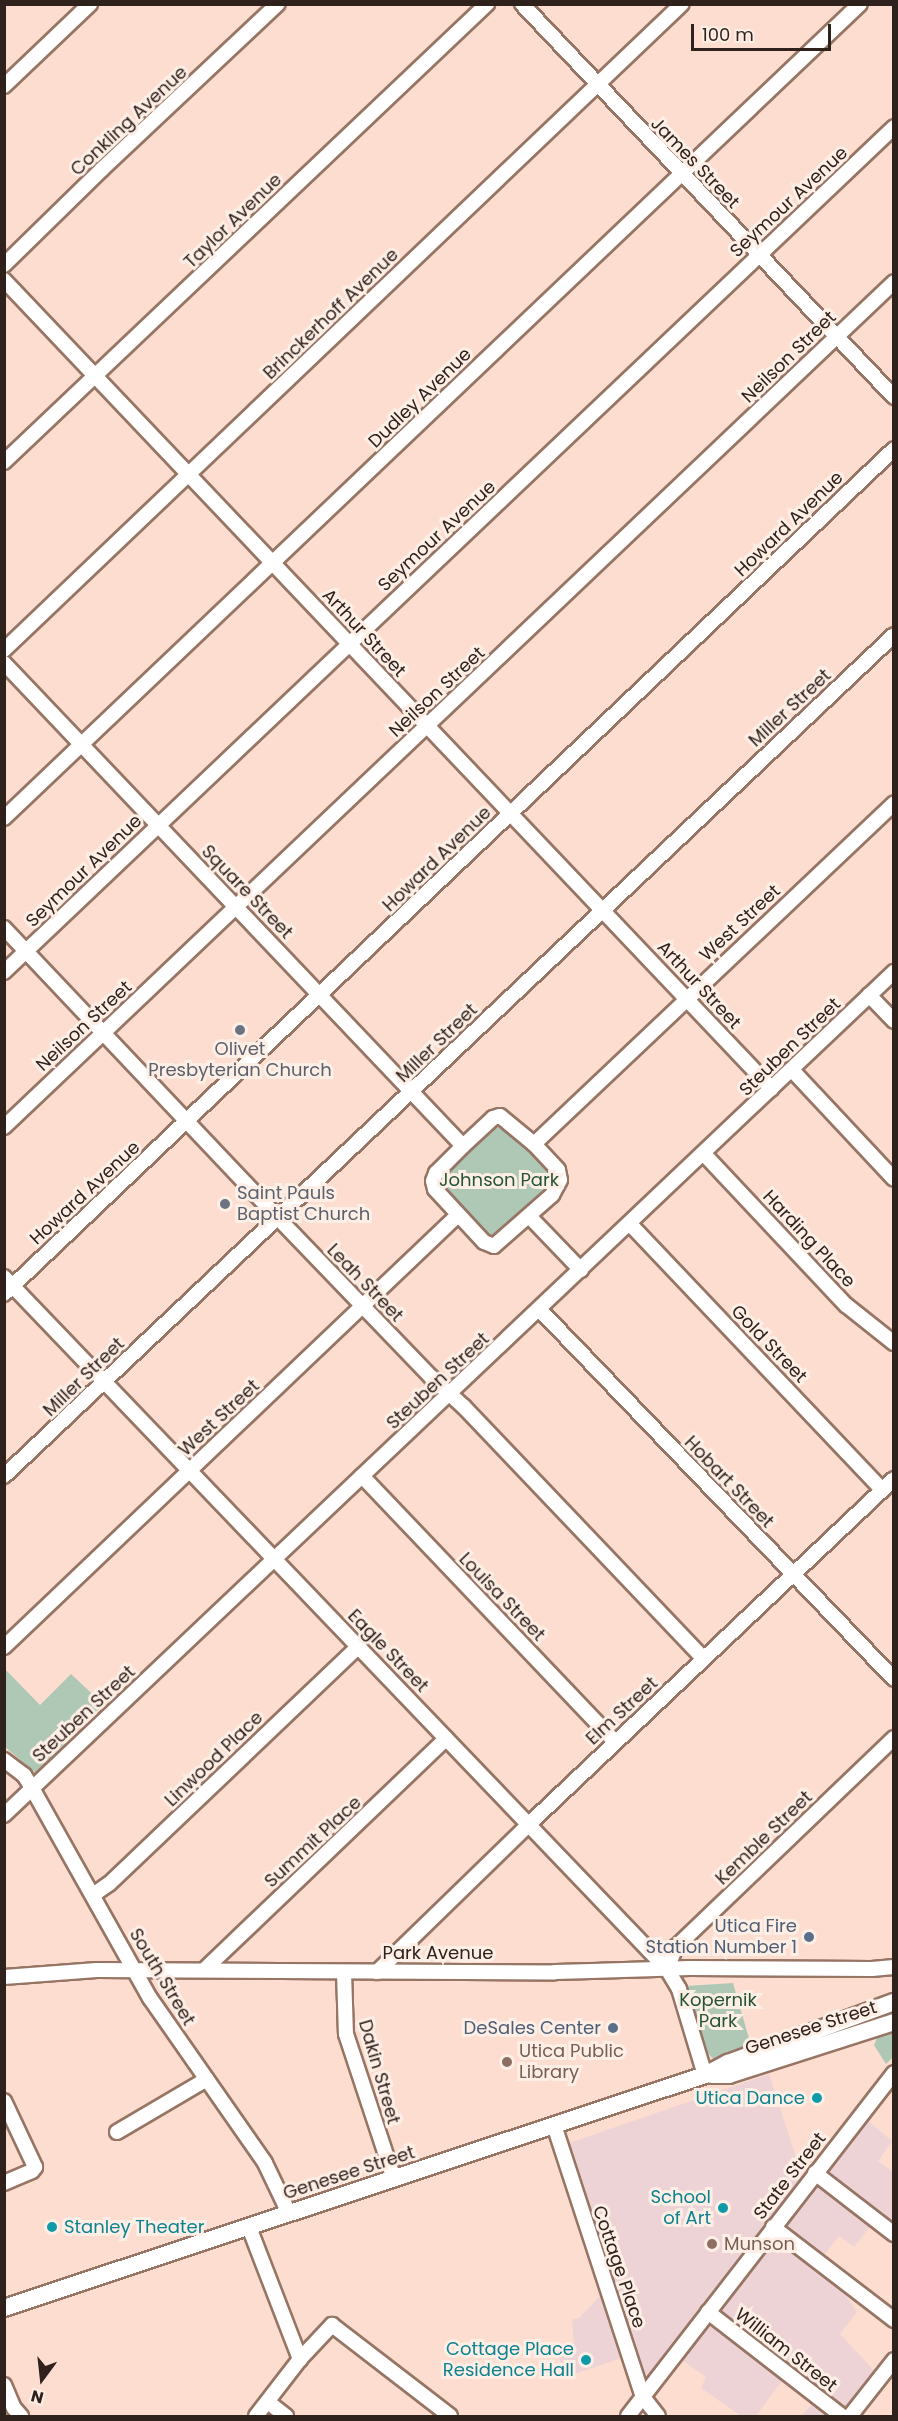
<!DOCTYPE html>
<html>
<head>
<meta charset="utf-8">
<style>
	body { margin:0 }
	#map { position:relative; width:898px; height:2421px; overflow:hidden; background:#fcddcf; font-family:Poppins,sans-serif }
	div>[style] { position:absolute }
	.education>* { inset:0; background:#edd3d6 }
	.green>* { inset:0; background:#afc8b6 }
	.roads { filter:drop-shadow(2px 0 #977565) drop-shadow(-2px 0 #977565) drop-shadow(0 2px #977565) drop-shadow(0 -2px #977565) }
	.minor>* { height:14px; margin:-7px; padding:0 7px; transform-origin:7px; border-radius:7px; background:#fff }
	.major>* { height:16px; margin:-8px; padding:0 8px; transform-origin:8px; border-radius:8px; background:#fff }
	.dots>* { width:16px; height:16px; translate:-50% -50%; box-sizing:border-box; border:3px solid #fdeee6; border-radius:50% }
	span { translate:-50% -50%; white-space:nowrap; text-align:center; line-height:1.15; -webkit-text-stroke:6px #fdeee6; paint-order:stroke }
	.street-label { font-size:18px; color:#2f211b }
	.worship-label { font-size:18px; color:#5b616d }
	.left { translate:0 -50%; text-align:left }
	.park-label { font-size:18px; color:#255435 }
	.service-label { font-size:18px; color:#4e5e75 }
	.right { translate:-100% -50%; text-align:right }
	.education-label { font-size:18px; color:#785e54 }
	.culture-label { font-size:18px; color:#0d838f }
	.frame { position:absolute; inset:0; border:6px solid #2f211b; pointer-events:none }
	.north { position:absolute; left:12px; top:2349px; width:60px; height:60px; -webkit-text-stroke:4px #fdeee6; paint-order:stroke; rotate:195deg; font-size:16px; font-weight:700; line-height:24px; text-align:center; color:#2f211b }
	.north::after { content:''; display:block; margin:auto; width:21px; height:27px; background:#2f211b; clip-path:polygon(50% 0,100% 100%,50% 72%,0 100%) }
	.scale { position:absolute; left:691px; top:24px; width:140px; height:27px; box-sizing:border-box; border:3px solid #2f211b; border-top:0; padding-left:8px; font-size:18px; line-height:21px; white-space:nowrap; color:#2f211b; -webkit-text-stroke:4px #fdeee6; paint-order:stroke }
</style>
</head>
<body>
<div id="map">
	<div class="education">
		<div style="clip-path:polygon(769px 2074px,805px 2185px,860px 2114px,892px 2141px,878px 2161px,893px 2172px,893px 2225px,879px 2215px,854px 2247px,839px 2236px,821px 2259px,857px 2312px,840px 2334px,880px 2377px,850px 2416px,801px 2416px,818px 2398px,787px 2374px,756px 2416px,741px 2416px,701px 2388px,706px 2377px,675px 2355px,643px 2397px,630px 2355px,566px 2377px,559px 2357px,574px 2343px,572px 2320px,579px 2318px,607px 2289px,561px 2146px)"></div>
	</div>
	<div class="green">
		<div style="clip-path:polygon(495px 1127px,509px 1130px,553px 1174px,549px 1192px,495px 1237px,485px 1236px,442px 1186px,451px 1168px)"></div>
		<div style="clip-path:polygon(4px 1668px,40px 1705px,71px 1674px,103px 1704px,36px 1773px,5px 1747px)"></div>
		<div style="clip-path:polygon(733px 1983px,752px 2049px,714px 2060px,707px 2052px,686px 1986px)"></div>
		<div style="clip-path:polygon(893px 2029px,893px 2057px,886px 2064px,874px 2045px,878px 2036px)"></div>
	</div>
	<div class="roads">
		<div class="minor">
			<div style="left:522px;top:4px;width:541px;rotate:46.57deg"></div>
			<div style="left:4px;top:86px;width:119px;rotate:-43.6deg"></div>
			<div style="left:4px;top:265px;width:137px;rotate:-44.4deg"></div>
			<div style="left:102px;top:169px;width:241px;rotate:-43.2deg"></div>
			<div style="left:4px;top:280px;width:1115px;rotate:46.49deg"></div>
			<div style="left:4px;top:462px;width:666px;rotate:-43.48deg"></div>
			<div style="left:4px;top:650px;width:936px;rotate:-43.62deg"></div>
			<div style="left:4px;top:663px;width:666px;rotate:46.46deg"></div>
			<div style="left:4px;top:818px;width:1181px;rotate:-43.56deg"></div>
			<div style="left:4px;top:928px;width:399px;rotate:46.6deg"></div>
			<div style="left:278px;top:1218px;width:221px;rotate:46.1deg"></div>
			<div style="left:431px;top:1377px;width:45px;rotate:42.3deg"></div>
			<div style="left:464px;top:1407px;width:347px;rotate:46.4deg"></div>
			<div style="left:4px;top:972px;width:1227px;rotate:-43.51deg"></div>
			<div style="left:869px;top:995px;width:36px;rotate:46deg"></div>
			<div style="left:792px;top:1070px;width:149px;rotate:46.9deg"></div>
			<div style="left:500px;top:1116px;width:44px;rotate:39.5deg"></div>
			<div style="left:534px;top:1144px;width:35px;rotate:47deg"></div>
			<div style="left:558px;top:1170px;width:10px;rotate:79deg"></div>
			<div style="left:560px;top:1180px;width:17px;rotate:118deg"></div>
			<div style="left:552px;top:1195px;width:77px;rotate:138.7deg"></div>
			<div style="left:494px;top:1246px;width:11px;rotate:-158deg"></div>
			<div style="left:484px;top:1242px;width:72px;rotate:-132.8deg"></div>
			<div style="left:435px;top:1189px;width:8px;rotate:-104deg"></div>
			<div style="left:433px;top:1181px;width:9px;rotate:-69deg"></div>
			<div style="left:436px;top:1173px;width:38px;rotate:-45deg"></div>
			<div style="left:463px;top:1146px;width:41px;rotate:-43deg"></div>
			<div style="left:493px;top:1118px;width:7px;rotate:-16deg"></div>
			<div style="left:4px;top:1127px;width:1227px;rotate:-43.51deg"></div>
			<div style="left:534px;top:1144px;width:496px;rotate:-43.4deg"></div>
			<div style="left:704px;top:1154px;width:207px;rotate:46.8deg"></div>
			<div style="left:846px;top:1305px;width:61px;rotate:38.4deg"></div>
			<div style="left:529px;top:1216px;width:75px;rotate:46.1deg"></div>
			<div style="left:630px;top:1224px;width:366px;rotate:46.5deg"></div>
			<div style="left:4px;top:1277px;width:958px;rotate:46.23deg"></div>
			<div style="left:667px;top:1969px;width:23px;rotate:59deg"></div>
			<div style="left:679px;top:1989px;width:90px;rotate:73.2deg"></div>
			<div style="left:4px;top:1294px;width:1227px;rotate:-43.51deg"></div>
			<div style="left:540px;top:1310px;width:511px;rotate:46.19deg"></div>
			<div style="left:4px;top:1476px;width:1224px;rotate:-43.38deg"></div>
			<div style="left:362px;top:1476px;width:367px;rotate:46.4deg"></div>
			<div style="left:4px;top:1647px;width:627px;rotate:-43.58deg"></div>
			<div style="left:4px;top:1760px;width:25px;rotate:37deg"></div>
			<div style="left:24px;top:1775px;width:15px;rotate:58deg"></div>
			<div style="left:32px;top:1788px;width:241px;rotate:60.7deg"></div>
			<div style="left:150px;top:1998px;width:201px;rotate:55.1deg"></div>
			<div style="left:265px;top:2163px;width:55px;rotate:64.4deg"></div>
			<div style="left:4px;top:1815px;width:1226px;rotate:-43.45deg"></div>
			<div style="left:93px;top:1895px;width:19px;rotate:-35deg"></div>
			<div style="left:109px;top:1884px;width:344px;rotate:-43.6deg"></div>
			<div style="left:667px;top:1969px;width:24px;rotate:-68deg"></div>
			<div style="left:676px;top:1947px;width:302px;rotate:-43.8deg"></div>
			<div style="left:204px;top:1970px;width:335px;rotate:-43.7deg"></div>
			<div style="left:344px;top:1972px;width:62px;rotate:88.2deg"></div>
			<div style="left:346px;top:2034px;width:153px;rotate:71.7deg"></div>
			<div style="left:377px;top:1972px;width:209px;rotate:-44.2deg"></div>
			<div style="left:527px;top:1826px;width:505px;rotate:-43.4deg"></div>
			<div style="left:4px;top:1977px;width:93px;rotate:-4.3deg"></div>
			<div style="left:97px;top:1970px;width:458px;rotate:0.3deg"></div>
			<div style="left:555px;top:1972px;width:135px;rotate:-1.7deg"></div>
			<div style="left:690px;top:1968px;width:182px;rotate:0.3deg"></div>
			<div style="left:872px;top:1969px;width:22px;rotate:-5deg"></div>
			<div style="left:4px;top:2101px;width:73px;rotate:64.8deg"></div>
			<div style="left:35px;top:2167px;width:5px;rotate:127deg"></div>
			<div style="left:32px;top:2171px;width:30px;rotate:157deg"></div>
			<div style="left:554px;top:2125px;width:286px;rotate:71.9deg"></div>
			<div style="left:643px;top:2397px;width:24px;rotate:52deg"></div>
			<div style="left:117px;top:2132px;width:104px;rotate:-30.5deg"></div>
			<div style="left:815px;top:2173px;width:100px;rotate:37.7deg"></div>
			<div style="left:249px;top:2227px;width:142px;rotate:68.9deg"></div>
			<div style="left:773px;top:2227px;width:153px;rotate:37.5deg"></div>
			<div style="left:708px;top:2312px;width:170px;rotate:37.8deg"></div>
			<div style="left:4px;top:2385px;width:25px;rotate:67deg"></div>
			<div style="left:14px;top:2408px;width:11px;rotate:49deg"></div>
			<div style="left:268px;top:2402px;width:23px;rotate:38deg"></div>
			<div style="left:256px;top:2416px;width:72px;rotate:-52.3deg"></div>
			<div style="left:300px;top:2359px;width:47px;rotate:-46.7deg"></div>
			<div style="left:332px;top:2325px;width:149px;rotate:37.6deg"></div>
			<div style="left:628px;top:2416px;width:434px;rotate:-52.2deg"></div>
			<div style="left:850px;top:2416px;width:71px;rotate:-51.8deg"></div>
		</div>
		<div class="major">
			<div style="left:712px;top:2075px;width:17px"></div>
			<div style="left:729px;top:2075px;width:173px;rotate:-17.8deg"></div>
			<div style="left:4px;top:2308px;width:739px;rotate:-18.39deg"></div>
			<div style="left:705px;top:2075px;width:26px;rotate:-28deg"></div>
			<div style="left:728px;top:2063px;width:177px;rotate:-20.2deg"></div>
		</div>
	</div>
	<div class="dots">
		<div style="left:240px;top:1030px;background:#6b7280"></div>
		<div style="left:225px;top:1204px;background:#6b7280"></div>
		<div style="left:809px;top:1937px;background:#5c6f8a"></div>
		<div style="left:613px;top:2028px;background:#5c6f8a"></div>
		<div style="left:507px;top:2062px;background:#8d6e63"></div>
		<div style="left:817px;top:2098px;background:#0f9aa8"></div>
		<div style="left:723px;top:2208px;background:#0f9aa8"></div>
		<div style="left:52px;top:2227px;background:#0f9aa8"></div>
		<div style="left:712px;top:2244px;background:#8d6e63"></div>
		<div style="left:586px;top:2360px;background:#0f9aa8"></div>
	</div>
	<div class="street-label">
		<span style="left:129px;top:121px;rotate:-43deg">Conkling Avenue</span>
		<span style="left:695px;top:163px;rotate:46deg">James Street</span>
		<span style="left:789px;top:202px;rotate:-43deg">Seymour Avenue</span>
		<span style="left:233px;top:221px;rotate:-44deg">Taylor Avenue</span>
		<span style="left:331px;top:314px;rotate:-44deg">Brinckerhoff Avenue</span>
		<span style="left:789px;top:357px;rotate:-44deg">Neilson Street</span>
		<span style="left:420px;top:398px;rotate:-44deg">Dudley Avenue</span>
		<span style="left:789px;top:524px;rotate:-44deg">Howard Avenue</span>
		<span style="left:437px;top:536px;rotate:-43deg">Seymour Avenue</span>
		<span style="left:364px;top:633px;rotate:47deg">Arthur Street</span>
		<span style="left:437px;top:692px;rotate:-43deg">Neilson Street</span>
		<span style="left:790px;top:708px;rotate:-43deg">Miller Street</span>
		<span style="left:437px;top:859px;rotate:-44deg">Howard Avenue</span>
		<span style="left:84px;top:871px;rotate:-44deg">Seymour Avenue</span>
		<span style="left:247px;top:892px;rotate:46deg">Square Street</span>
		<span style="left:740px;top:923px;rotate:-43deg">West Street</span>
		<span style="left:699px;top:985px;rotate:47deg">Arthur Street</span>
		<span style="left:84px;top:1026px;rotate:-43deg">Neilson Street</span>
		<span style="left:437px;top:1043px;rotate:-44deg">Miller Street</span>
		<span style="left:790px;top:1047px;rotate:-44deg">Steuben Street</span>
		<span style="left:85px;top:1193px;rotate:-43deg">Howard Avenue</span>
		<span style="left:809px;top:1239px;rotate:47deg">Harding Place</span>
		<span style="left:365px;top:1283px;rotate:46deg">Leah Street</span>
		<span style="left:769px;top:1344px;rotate:46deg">Gold Street</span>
		<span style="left:84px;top:1377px;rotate:-44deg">Miller Street</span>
		<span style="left:438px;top:1381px;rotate:-43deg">Steuben Street</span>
		<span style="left:219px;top:1418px;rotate:-43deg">West Street</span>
		<span style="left:729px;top:1482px;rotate:46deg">Hobart Street</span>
		<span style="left:502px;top:1597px;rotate:46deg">Louisa Street</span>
		<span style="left:388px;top:1651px;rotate:46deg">Eagle Street</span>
		<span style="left:622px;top:1711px;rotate:-43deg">Elm Street</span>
		<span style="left:84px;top:1714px;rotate:-43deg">Steuben Street</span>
		<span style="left:214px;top:1759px;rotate:-44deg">Linwood Place</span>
		<span style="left:764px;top:1838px;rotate:-44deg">Kemble Street</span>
		<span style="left:313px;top:1842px;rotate:-43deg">Summit Place</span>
		<span style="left:438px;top:1953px">Park Avenue</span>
		<span style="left:162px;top:1977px;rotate:59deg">South Street</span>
		<span style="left:811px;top:2028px;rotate:-18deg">Genesee Street</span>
		<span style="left:379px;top:2072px;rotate:74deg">Dakin Street</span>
		<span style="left:349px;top:2173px;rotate:-18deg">Genesee Street</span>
		<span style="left:790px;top:2176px;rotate:-52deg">State Street</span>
		<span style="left:619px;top:2267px;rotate:71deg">Cottage Place</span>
		<span style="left:786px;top:2350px;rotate:38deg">William Street</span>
	</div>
	<div class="worship-label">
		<span style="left:240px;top:1060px">Olivet<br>Presbyterian Church</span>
		<span class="left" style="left:237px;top:1204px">Saint Pauls<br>Baptist Church</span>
	</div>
	<div class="park-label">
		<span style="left:499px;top:1180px">Johnson Park</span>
		<span style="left:718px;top:2011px">Kopernik<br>Park</span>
	</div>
	<div class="service-label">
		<span class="right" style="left:797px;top:1937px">Utica Fire<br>Station Number 1</span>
		<span class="right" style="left:601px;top:2028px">DeSales Center</span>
	</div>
	<div class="education-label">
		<span class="left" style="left:519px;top:2062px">Utica Public<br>Library</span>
		<span class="left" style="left:724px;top:2244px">Munson</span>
	</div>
	<div class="culture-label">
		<span class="right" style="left:805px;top:2098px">Utica Dance</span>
		<span class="right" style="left:711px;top:2208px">School<br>of Art</span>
		<span class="left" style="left:64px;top:2227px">Stanley Theater</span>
		<span class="right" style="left:574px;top:2360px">Cottage Place<br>Residence Hall</span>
	</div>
	<div class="frame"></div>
	<div class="north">N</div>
	<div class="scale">100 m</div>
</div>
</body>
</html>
